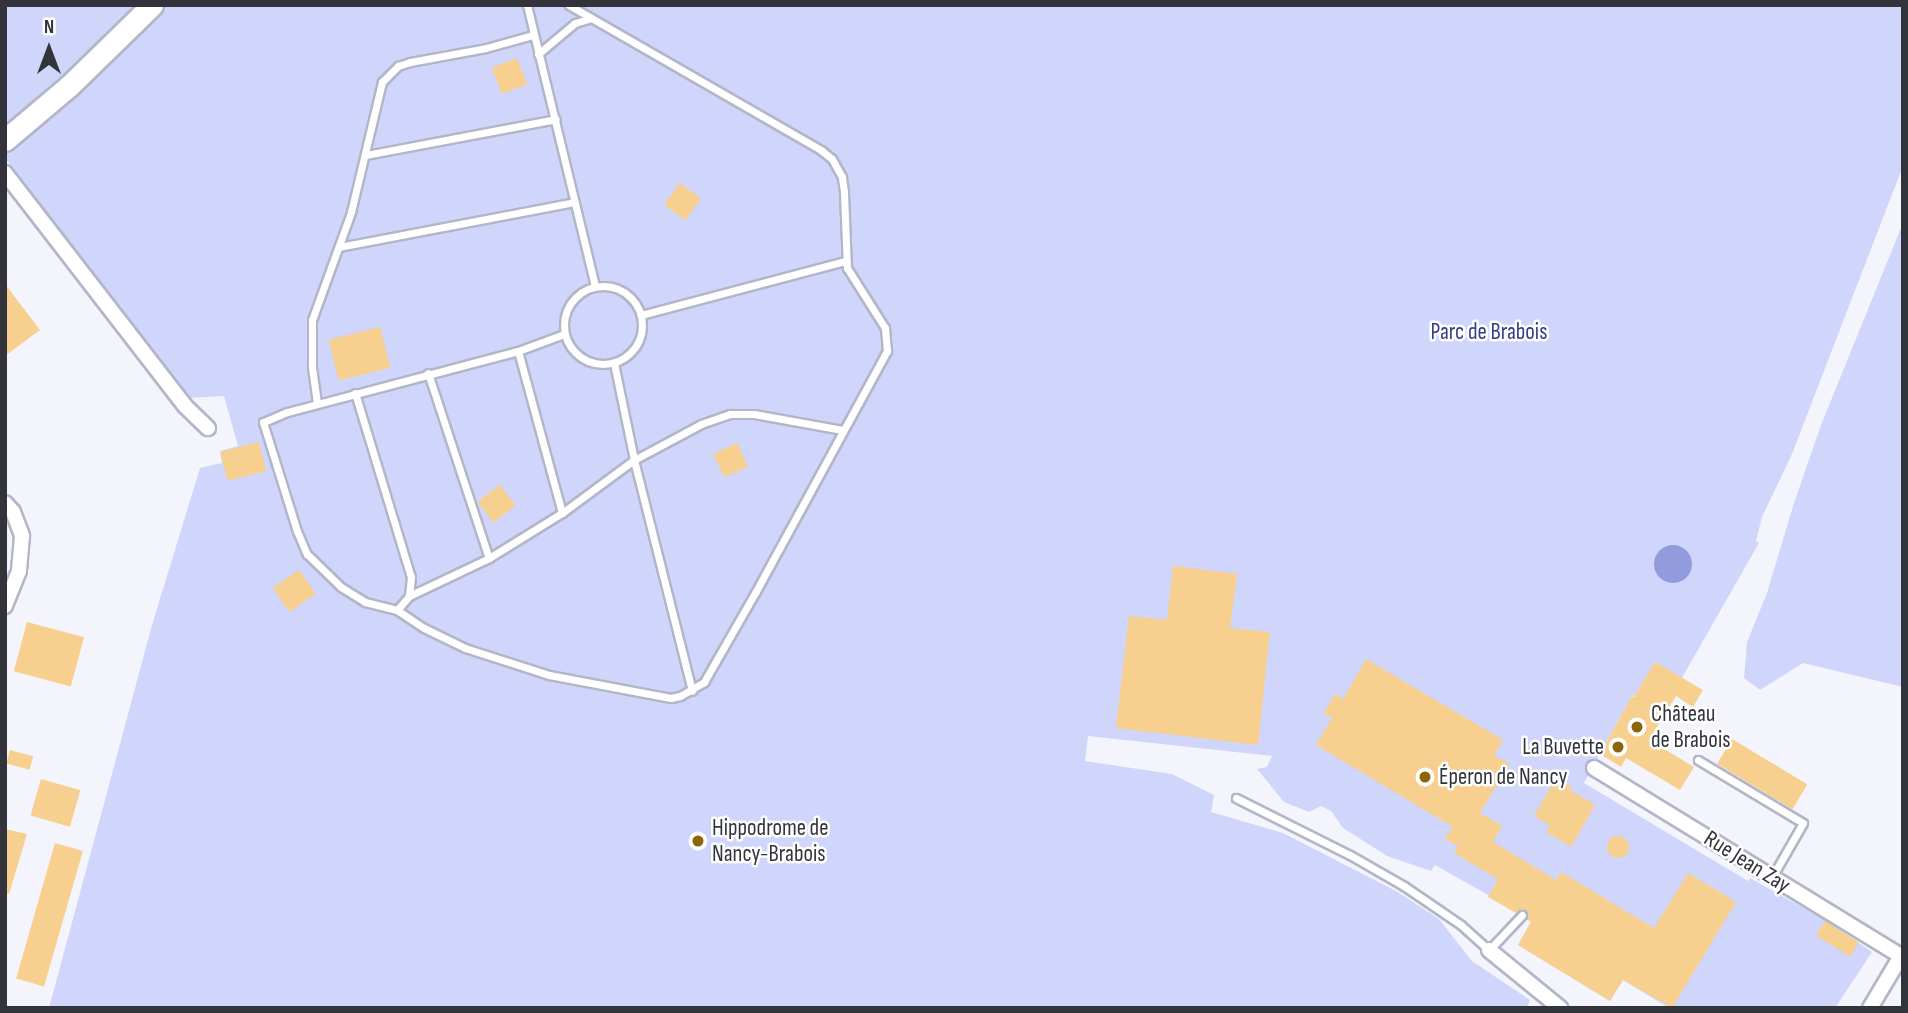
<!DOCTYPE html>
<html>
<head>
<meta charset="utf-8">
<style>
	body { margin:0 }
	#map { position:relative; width:1908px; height:1013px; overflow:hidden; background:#f4f5fc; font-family:"Sofia Sans Condensed",sans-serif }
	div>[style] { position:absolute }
	.green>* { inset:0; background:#d0d6fb }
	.water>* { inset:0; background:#929bdb }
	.round { border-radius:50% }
	.building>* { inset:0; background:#f7cf8f; transform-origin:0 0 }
	.roads { filter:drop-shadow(2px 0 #b3b6c7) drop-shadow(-2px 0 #b3b6c7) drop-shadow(0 2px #b3b6c7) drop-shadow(0 -2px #b3b6c7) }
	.lane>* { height:7px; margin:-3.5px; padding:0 3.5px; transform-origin:3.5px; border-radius:3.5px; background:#fff }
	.lane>.ring { margin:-3.5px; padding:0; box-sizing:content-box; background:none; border:7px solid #fff; border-radius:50% }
	.street>* { height:14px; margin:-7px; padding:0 7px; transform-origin:7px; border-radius:7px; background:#fff }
	.secondary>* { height:21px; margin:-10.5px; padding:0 10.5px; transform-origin:10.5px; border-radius:10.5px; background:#fff }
	.dots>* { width:19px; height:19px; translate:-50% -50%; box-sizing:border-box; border:4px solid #fff; border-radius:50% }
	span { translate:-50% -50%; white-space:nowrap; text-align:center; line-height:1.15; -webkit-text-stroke:5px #fff; paint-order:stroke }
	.park-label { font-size:23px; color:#383b86 }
	.poi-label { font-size:23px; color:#33343b }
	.left { translate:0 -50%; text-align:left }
	.right { translate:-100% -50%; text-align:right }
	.street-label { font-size:23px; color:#33343b }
	.frame { position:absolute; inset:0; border:7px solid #33343b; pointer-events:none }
	.north { position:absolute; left:14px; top:14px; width:70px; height:70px; -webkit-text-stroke:5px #fff; paint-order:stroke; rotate:0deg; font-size:19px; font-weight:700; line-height:28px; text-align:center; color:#33343b }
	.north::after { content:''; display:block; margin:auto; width:24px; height:32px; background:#33343b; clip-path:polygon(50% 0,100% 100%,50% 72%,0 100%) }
</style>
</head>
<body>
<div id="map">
	<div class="green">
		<div style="clip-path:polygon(5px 5px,1903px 5px,1903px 166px,1792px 454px,1762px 517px,1756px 541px,1759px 543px,1675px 690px,1632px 696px,1584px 783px,1748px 881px,1750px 878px,1825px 920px,1872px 952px,1835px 1008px,1669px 1008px,1623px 980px,1610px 1001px,1518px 945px,1532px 920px,1435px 865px,1431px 871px,1387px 856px,1343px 828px,1331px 811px,1321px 806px,1309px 812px,1284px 802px,1257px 769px,1267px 767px,1272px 756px,1088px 736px,1085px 761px,1172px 774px,1214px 795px,1211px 812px,1283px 833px,1396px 891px,1439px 919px,1472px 961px,1530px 1000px,1527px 1008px,49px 1008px,152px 625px,200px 468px,222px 463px,220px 451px,238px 446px,224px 396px,190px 398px,5px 158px)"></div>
		<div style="clip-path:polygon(1903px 223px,1903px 687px,1803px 663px,1760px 690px,1744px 678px,1747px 642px,1767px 593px,1794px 503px,1821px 425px)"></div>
	</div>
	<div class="water">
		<div class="round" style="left:1654px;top:545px;width:38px;height:38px"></div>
	</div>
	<div class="building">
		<div style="left:517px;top:58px;width:28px;height:27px;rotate:69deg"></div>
		<div style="left:680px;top:183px;width:26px;height:27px;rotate:36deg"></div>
		<div style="clip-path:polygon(5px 284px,40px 330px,5px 356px)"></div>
		<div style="left:380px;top:327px;width:42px;height:53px;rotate:76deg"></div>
		<div style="left:259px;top:442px;width:30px;height:40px;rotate:76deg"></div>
		<div style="left:737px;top:443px;width:26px;height:26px;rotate:65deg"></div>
		<div style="left:500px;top:485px;width:26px;height:28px;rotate:53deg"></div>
		<div style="clip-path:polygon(1173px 566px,1237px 574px,1230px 628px,1270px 632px,1258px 745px,1116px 728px,1129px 616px,1167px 620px)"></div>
		<div style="left:299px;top:570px;width:29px;height:32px;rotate:55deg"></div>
		<div style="left:27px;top:622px;width:59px;height:51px;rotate:15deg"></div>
		<div style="clip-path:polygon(1366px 659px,1503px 740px,1494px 755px,1510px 764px,1480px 813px,1502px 826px,1493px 842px,1556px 880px,1561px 872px,1654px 928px,1688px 873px,1736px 902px,1672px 1008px,1623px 980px,1610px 1001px,1518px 945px,1531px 922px,1526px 919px,1528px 913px,1523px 909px,1516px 913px,1488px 897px,1498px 879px,1454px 853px,1458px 846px,1445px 839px,1453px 827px,1316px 745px,1332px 718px,1324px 713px,1335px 694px,1343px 699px)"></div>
		<div style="clip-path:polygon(1655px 662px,1703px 690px,1693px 707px,1676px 696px,1649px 740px,1694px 767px,1680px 790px,1626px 758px,1621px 767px,1600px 754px,1632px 696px,1634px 697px)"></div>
		<div style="left:1732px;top:739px;width:88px;height:29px;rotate:31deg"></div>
		<div style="left:10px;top:750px;width:24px;height:14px;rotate:15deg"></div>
		<div style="clip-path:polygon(1556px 778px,1572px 787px,1570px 790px,1595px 805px,1571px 847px,1546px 832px,1550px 825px,1534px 816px)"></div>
		<div style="left:41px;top:779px;width:41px;height:38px;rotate:16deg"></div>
		<div style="clip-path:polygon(5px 829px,27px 834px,9px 894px,5px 893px)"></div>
		<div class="round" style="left:1607px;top:836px;width:22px;height:22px"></div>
		<div style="left:55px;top:843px;width:29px;height:141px;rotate:16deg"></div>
		<div style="left:1825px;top:921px;width:40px;height:17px;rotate:32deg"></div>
	</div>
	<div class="roads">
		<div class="lane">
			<div style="left:527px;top:5px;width:289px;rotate:76.4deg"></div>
			<div style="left:538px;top:54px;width:48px;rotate:-40deg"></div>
			<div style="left:575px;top:23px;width:17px;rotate:-17deg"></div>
			<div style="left:366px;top:155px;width:193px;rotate:-10.7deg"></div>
			<div style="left:339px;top:247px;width:240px;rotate:-10.8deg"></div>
			<div class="ring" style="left:564px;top:286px;width:71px;height:71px"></div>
			<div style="left:641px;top:315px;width:212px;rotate:-14.8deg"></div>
			<div style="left:564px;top:334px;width:49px;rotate:159.7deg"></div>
			<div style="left:518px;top:351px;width:239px;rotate:165.2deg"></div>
			<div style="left:287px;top:412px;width:26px;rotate:157deg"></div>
			<div style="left:263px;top:422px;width:114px;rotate:72.7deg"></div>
			<div style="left:297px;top:531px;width:25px;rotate:67deg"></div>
			<div style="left:307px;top:554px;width:47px;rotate:44.1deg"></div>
			<div style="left:341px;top:587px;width:28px;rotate:32deg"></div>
			<div style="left:365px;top:602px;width:33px;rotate:14deg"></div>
			<div style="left:397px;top:610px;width:32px;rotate:34deg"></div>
			<div style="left:424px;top:628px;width:46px;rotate:26deg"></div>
			<div style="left:465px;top:648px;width:88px;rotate:17.8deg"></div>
			<div style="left:549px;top:675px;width:124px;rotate:10.7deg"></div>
			<div style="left:671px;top:698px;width:9px;rotate:-13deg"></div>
			<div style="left:680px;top:696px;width:28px;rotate:-30deg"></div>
			<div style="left:704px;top:682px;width:103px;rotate:-60.2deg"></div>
			<div style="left:755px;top:593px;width:276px;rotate:-61.4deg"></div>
			<div style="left:887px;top:351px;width:23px;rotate:-95deg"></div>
			<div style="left:885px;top:328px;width:71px;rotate:-122.3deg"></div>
			<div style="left:847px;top:268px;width:76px;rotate:-92.3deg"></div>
			<div style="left:844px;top:192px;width:15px;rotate:-98deg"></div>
			<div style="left:842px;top:177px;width:21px;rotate:-119deg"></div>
			<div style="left:832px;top:159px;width:14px;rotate:-141deg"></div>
			<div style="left:821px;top:150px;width:291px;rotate:-150.1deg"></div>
			<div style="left:518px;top:351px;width:168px;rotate:74.8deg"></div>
			<div style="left:614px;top:363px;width:99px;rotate:78.3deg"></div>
			<div style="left:634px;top:460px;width:238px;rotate:75.9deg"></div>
			<div style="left:428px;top:373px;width:195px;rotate:71.8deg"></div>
			<div style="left:355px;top:393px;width:192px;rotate:73.1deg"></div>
			<div style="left:411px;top:577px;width:19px;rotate:96deg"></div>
			<div style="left:317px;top:403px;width:37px;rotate:-98deg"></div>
			<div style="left:312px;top:366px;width:46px;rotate:-90deg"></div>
			<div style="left:312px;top:320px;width:115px;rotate:-70.1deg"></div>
			<div style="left:351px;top:212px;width:134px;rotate:-76.6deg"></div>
			<div style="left:382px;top:82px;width:23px;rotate:-45deg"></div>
			<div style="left:398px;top:66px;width:13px;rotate:-18deg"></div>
			<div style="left:410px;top:62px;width:77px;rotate:-10.4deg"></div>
			<div style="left:486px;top:48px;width:49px;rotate:-15.5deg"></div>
			<div style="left:397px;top:610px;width:18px;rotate:-49deg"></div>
			<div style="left:409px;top:596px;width:89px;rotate:-25.4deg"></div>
			<div style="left:489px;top:558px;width:86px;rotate:-31.7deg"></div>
			<div style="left:562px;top:513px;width:89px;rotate:-36.4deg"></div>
			<div style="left:634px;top:460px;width:76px;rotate:-28.2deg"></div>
			<div style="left:701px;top:424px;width:31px;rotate:-19deg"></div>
			<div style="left:730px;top:414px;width:24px"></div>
			<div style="left:754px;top:414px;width:90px;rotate:10.2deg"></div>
			<div style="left:1698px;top:760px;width:122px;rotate:31deg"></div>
			<div style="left:1803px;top:823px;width:62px;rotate:119.9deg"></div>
			<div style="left:1236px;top:798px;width:127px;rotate:26.6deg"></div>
			<div style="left:1350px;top:855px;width:62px;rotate:29.9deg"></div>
			<div style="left:1404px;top:886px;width:69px;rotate:34.4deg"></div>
			<div style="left:1461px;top:925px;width:38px;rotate:42deg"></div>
			<div style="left:1489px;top:950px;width:48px;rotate:-46.7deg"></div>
		</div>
		<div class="street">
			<div style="left:5px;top:173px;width:294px;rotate:52.3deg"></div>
			<div style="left:185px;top:406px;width:32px;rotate:44deg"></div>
			<div style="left:5px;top:503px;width:12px;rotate:48deg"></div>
			<div style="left:13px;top:512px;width:26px;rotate:69deg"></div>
			<div style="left:22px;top:536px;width:35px;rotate:95deg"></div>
			<div style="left:19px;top:571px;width:38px;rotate:112deg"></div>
			<div style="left:1594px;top:768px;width:362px;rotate:31.5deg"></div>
			<div style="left:1489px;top:950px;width:92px;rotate:39.2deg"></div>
			<div style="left:1870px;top:1008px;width:61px;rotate:-59.2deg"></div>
		</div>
		<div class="secondary">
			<div style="left:5px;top:140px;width:84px;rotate:-40.2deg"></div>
			<div style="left:69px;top:86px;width:116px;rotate:-44.3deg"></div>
		</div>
	</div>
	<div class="dots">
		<div style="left:1637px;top:727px;background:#8d6408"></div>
		<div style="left:1618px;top:747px;background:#8d6408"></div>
		<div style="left:1425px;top:777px;background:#8d6408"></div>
		<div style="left:698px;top:841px;background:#8d6408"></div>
	</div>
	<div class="park-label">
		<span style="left:1489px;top:332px">Parc de Brabois</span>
	</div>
	<div class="poi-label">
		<span class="left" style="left:1651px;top:727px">Château<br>de Brabois</span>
		<span class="right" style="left:1604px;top:747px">La Buvette</span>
		<span class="left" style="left:1439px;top:777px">Éperon de Nancy</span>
		<span class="left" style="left:712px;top:841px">Hippodrome de<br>Nancy-Brabois</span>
	</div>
	<div class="street-label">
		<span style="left:1747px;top:862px;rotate:32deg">Rue Jean Zay</span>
	</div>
	<div class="frame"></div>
	<div class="north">N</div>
</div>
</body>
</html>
